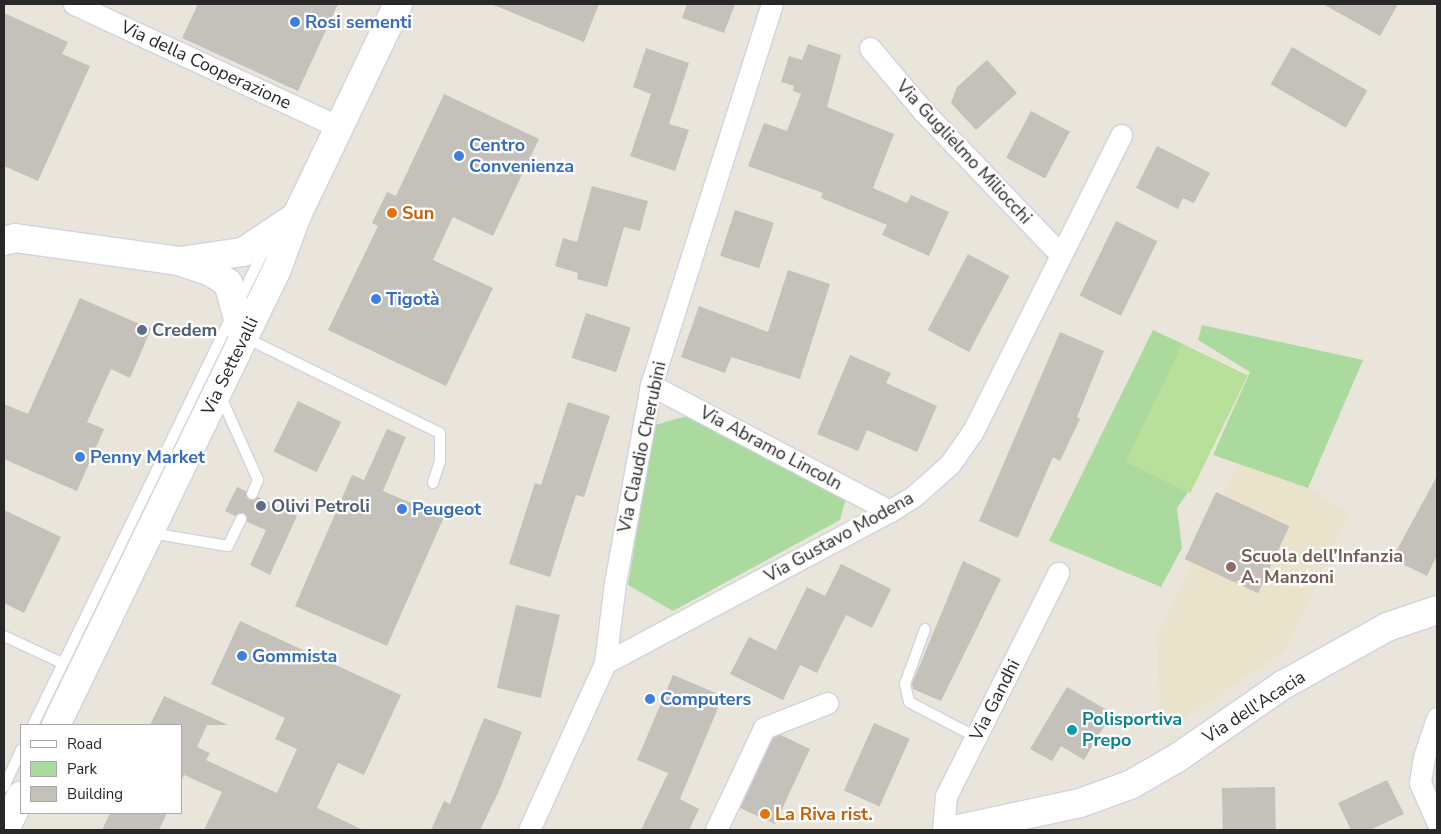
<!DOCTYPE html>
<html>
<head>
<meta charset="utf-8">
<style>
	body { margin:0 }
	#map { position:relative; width:1441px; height:834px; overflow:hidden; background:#e9e5db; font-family:"Nunito Sans",sans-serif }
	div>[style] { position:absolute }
	.education>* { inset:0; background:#e9e3cc }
	.green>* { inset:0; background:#aada9e }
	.pitch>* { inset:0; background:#b9e09a; transform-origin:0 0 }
	.building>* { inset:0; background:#c4c1bb; transform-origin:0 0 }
	.roads { filter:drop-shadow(1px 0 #d1d2df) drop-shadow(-1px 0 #d1d2df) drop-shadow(0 1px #d1d2df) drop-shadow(0 -1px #d1d2df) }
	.lane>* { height:10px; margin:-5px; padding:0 5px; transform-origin:5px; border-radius:5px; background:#fff }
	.street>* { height:21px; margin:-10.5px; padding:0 10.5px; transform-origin:10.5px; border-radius:10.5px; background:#fff }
	.secondary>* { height:28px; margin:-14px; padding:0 14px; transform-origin:14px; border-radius:14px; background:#fff }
	.dots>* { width:14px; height:14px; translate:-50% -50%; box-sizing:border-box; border:2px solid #fff; border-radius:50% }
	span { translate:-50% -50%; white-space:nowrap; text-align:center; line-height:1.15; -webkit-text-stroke:4.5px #fff; paint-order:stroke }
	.shop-label { font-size:18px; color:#366cbe; font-weight:700 }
	.left { translate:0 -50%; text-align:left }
	.street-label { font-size:18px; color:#282828 }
	.food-label { font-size:18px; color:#c56008; font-weight:700 }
	.service-label { font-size:18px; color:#4e5e75; font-weight:700 }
	.education-label { font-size:18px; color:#785e54; font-weight:700 }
	.culture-label { font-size:18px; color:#0d838f; font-weight:700 }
	.frame { position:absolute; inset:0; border:5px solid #282828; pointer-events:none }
	.legend { position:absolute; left:20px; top:724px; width:162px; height:90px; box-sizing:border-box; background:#fff; border:1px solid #a9a9a9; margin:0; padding:6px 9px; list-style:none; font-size:15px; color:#282828 }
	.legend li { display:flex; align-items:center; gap:10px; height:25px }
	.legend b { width:25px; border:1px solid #a9a9a9 }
</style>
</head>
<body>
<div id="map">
	<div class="education">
		<div style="clip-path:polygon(1238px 464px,1308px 488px,1349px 513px,1286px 650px,1172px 727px,1160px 721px,1157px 637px)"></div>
	</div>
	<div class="green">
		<div style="clip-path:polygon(1202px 325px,1363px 360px,1308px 488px,1213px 455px,1250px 372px,1198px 340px)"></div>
		<div style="clip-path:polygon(1153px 330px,1183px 344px,1127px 462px,1188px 492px,1177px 508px,1182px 548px,1161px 587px,1049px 541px)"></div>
		<div style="clip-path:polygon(687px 416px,846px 498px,840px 520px,673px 611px,628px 585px,655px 425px)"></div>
	</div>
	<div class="pitch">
		<div style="left:1183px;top:344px;width:72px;height:131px;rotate:26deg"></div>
	</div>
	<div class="building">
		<div style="clip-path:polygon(198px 4px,338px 4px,298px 91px,182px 38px)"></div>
		<div style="clip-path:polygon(491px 4px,599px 4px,584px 42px)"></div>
		<div style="clip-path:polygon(687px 4px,735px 4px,724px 33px,682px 18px)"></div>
		<div style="clip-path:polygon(1323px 4px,1398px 4px,1380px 36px)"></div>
		<div style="clip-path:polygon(4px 13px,68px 42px,62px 54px,90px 66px,38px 181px,4px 166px)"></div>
		<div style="clip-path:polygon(808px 44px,841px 55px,827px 107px,894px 134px,873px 188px,907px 203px,911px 195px,949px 212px,929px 256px,882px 235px,887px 225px,821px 198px,823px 193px,748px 166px,764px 123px,787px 131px,801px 94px,793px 91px,794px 86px,781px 82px,789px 56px,802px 60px)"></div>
		<div style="left:1292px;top:47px;width:87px;height:43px;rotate:30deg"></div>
		<div style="clip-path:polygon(646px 48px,689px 63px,669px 124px,689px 130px,675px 171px,630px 156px,651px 94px,633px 87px)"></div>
		<div style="clip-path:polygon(987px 60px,1017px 93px,976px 130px,951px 103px,957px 87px)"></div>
		<div style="clip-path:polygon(444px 94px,539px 139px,493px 236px,453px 217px,433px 260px,493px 288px,446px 386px,328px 330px,378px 226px,372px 223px,387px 192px,396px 196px)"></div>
		<div style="left:1031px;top:111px;width:44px;height:53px;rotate:28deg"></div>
		<div style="clip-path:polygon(1157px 146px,1210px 173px,1194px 203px,1183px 198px,1178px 209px,1136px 188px)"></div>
		<div style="clip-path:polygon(592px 186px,648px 201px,640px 231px,624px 227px,607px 287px,577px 279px,578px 273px,555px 266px,563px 238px,577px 242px)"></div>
		<div style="left:735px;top:210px;width:41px;height:48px;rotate:18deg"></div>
		<div style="left:1116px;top:221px;width:46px;height:83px;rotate:26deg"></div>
		<div style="left:968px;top:254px;width:47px;height:86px;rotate:28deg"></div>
		<div style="clip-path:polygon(788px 270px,830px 284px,800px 379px,731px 357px,725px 373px,681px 357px,699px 306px,768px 332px)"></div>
		<div style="clip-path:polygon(80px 298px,151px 329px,130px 378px,111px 369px,87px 422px,104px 429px,77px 491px,4px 459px,4px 404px,28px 414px)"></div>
		<div style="left:586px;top:313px;width:47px;height:47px;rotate:18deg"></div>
		<div style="clip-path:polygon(1060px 332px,1104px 351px,1077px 417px,1080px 419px,1060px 461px,1053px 457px,1018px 538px,979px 521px)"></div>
		<div style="clip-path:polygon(850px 355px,891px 373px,886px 383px,937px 406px,917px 452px,867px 430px,858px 451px,817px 434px)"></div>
		<div style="left:298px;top:401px;width:48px;height:56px;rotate:26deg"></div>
		<div style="clip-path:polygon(568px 402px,610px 416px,584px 497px,576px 495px,550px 577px,509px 564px,535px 483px,541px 485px)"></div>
		<div style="clip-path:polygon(387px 429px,406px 437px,383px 491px,444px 517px,387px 646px,295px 606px,352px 475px,364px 480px)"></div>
		<div style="clip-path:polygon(1437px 476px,1437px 555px,1427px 576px,1392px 559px)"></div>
		<div style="clip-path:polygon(237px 487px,246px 491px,249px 500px,258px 497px,297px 516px,270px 575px,250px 565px,266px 530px,247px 522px,244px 513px,235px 516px,225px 511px)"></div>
		<div style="left:1216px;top:492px;width:81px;height:74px;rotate:25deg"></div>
		<div style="clip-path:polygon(4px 510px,61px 537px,24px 613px,4px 603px)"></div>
		<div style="clip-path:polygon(963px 561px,1001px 579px,941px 701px,913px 689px,912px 684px)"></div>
		<div style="clip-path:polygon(841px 564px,891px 589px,872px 628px,846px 615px,817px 673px,800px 665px,783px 700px,730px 674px,749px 637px,776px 650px,807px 587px,825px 596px)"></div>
		<div style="left:516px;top:605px;width:45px;height:85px;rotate:13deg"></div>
		<div style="clip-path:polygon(240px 621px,401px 695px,364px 775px,338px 763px,317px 808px,363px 830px,204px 830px,222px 792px,184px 775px,181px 782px,181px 725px,150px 725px,164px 696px,228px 725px,207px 725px,197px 747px,210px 753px,206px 760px,277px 793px,297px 749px,275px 739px,285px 718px,211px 684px)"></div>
		<div style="clip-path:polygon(673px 675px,723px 696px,680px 799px,699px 809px,689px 830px,641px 830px,668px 773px,637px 760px)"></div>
		<div style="clip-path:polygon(1067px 687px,1112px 713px,1084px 760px,1061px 746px,1052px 761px,1030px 749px)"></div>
		<div style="clip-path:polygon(484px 718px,522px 732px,499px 791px,480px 830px,431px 830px,444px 801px,450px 804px)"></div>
		<div style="left:874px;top:723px;width:39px;height:74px;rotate:24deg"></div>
		<div style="clip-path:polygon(781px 735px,810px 749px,775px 824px,740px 808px,773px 738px)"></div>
		<div style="clip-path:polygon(1387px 780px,1404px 814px,1370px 830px,1351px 830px,1338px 803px)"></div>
		<div style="left:1275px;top:787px;width:43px;height:53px;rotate:89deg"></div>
		<div style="clip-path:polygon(110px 813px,167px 813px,159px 830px,102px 830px)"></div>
	</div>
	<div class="roads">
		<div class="lane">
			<div style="left:239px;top:301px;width:64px;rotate:-63.8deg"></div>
			<div style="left:244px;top:337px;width:218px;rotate:26.1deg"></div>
			<div style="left:440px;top:433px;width:28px;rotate:90deg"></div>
			<div style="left:440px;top:461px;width:23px;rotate:108deg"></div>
			<div style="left:220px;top:395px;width:93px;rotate:65.9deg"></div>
			<div style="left:258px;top:480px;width:15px;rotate:113deg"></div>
			<div style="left:151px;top:533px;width:78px;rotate:9.6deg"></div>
			<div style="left:228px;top:546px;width:30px;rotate:-64deg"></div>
			<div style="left:925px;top:629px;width:59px;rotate:110deg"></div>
			<div style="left:905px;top:684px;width:18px;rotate:77deg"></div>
			<div style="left:909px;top:702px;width:76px;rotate:27.6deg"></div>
			<div style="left:4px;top:636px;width:64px;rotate:25deg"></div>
			<div style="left:33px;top:725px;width:455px;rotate:-64.1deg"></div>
			<div style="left:4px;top:787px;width:41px;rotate:-65.3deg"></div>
		</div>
		<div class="street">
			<div style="left:74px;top:4px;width:292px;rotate:24.9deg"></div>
			<div style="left:870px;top:48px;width:82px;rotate:49.9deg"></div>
			<div style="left:923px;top:111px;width:199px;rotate:46.2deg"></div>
			<div style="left:651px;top:385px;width:270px;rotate:27.8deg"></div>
			<div style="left:605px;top:663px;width:323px;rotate:-28.1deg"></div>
			<div style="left:890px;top:511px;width:28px;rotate:-32deg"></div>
			<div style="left:914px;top:496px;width:48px;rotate:-41.6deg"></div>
			<div style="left:950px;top:464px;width:40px;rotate:-55.1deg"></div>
			<div style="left:973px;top:431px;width:331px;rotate:-63.4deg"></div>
			<div style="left:1437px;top:718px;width:41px;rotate:108.4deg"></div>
			<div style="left:1424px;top:757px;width:26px;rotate:99deg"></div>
			<div style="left:1420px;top:783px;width:43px;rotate:66.4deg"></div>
			<div style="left:529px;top:830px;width:183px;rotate:-65.5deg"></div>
			<div style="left:605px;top:663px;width:81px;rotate:-82.9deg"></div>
			<div style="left:615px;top:583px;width:201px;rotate:-79.7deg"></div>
			<div style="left:651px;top:385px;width:400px;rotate:-72.4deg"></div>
			<div style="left:716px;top:830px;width:113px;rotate:-64.8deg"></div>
			<div style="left:764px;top:728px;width:68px;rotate:-21.6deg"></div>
			<div style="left:943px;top:830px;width:34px;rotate:-85deg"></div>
			<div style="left:946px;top:796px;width:250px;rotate:-63.3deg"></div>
		</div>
		<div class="secondary">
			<div style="left:4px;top:241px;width:11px;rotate:-15deg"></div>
			<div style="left:15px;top:238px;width:165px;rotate:8deg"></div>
			<div style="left:178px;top:261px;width:35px;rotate:18deg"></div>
			<div style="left:211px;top:272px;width:20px;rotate:33deg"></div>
			<div style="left:228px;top:283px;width:56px;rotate:74.5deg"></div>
			<div style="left:187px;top:260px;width:57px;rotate:-8.1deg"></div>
			<div style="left:243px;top:252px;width:65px;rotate:-33.7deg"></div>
			<div style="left:56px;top:725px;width:507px;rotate:-64.14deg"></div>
			<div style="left:277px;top:269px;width:58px;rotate:-69.7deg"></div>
			<div style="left:297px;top:215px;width:234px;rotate:-64.4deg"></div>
			<div style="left:5px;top:830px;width:38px;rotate:-65deg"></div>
			<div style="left:954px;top:830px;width:129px;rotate:-12.1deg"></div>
			<div style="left:1080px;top:803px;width:53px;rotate:-19.8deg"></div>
			<div style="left:1130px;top:785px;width:54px;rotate:-29.9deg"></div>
			<div style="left:1177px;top:758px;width:129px;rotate:-34.6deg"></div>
			<div style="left:1283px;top:685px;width:119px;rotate:-29.1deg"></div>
			<div style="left:1387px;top:627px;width:53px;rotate:-18.8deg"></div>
		</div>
	</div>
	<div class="dots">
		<div style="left:295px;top:22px;background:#3f7fe0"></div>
		<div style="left:459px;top:156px;background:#3f7fe0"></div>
		<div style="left:392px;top:213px;background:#e8710a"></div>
		<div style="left:376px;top:299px;background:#3f7fe0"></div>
		<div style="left:142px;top:330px;background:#5c6f8a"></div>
		<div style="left:80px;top:457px;background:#3f7fe0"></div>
		<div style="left:261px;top:506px;background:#5c6f8a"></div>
		<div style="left:402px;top:509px;background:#3f7fe0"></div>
		<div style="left:1231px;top:567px;background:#8d6e63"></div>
		<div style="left:242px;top:656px;background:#3f7fe0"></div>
		<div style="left:650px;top:699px;background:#3f7fe0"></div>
		<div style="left:1072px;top:730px;background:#0f9aa8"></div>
		<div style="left:765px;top:814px;background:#e8710a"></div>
	</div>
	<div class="shop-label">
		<span class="left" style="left:305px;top:22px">Rosi sementi</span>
		<span class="left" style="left:469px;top:156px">Centro<br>Convenienza</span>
		<span class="left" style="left:386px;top:299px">Tigotà</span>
		<span class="left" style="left:90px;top:457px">Penny Market</span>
		<span class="left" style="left:412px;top:509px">Peugeot</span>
		<span class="left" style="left:252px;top:656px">Gommista</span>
		<span class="left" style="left:660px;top:699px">Computers</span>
	</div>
	<div class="street-label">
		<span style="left:206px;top:65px;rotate:25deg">Via della Cooperazione</span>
		<span style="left:964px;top:152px;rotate:47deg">Via Guglielmo Miliocchi</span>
		<span style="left:230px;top:366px;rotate:-64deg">Via Settevalli</span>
		<span style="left:642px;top:447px;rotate:-78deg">Via Claudio Cherubini</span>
		<span style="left:771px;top:448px;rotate:28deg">Via Abramo Lincoln</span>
		<span style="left:839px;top:537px;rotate:-29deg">Via Gustavo Modena</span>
		<span style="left:995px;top:700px;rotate:-63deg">Via Gandhi</span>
		<span style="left:1254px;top:707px;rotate:-33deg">Via dell'Acacia</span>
	</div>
	<div class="food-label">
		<span class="left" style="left:402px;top:213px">Sun</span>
		<span class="left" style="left:775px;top:814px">La Riva rist.</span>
	</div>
	<div class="service-label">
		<span class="left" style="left:152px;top:330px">Credem</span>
		<span class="left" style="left:271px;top:506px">Olivi Petroli</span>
	</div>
	<div class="education-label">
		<span class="left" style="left:1241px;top:567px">Scuola dell’Infanzia<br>A. Manzoni</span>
	</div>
	<div class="culture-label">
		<span class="left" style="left:1082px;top:730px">Polisportiva<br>Prepo</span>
	</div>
	<div class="frame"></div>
	<ul class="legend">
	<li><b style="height:6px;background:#fff"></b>Road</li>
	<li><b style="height:14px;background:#aada9e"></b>Park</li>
	<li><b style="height:14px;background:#c4c1bb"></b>Building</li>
	</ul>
</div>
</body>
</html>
